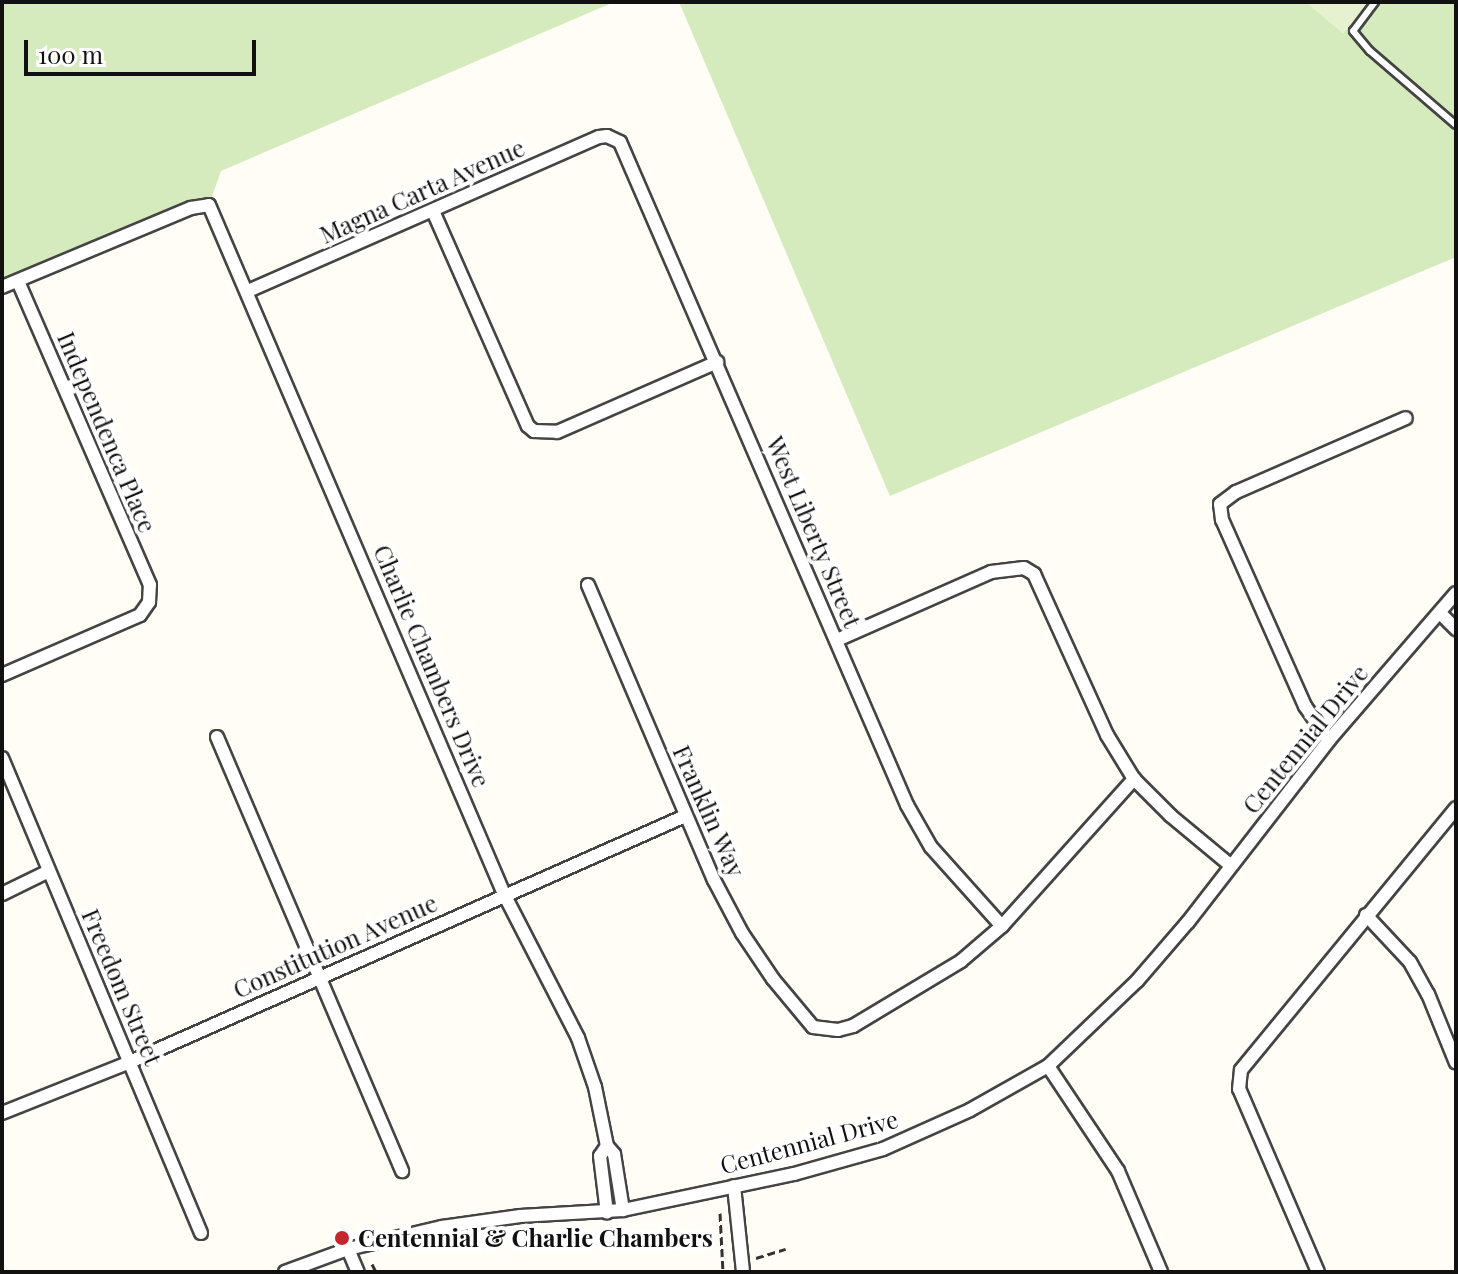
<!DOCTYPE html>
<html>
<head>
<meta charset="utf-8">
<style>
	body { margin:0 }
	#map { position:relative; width:1458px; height:1274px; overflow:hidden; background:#fffdf5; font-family:"Playfair Display",serif }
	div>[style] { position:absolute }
	.green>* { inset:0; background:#d5ebbd }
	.pitch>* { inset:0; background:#e6f2cf }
	.path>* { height:3px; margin-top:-1.5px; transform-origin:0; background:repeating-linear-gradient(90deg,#333 0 8px,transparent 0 12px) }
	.roads { filter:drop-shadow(2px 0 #444) drop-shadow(-2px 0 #444) drop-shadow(0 2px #444) drop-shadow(0 -2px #444) }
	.service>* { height:6px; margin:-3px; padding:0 3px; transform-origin:3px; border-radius:3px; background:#fff }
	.minor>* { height:12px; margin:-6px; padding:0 6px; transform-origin:6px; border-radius:6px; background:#fff }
	.dots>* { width:22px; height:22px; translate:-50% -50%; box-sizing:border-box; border:4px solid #fff; border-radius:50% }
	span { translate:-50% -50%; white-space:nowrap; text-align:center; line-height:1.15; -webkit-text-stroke:8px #fff; paint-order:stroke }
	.street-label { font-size:24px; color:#111 }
	.poi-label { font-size:24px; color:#111; font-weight:700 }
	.left { translate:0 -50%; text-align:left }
	.frame { position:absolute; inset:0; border:4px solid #111; pointer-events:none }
	.scale { position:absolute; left:24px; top:40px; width:232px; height:36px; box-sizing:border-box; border:4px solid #111; border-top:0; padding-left:10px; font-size:24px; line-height:28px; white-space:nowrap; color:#111; -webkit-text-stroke:6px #fff; paint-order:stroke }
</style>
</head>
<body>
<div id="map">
	<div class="green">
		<div style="clip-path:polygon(2px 2px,614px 2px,221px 171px,209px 205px,2px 287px)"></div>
		<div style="clip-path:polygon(679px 2px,1306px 2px,1343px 33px,1369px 2px,1456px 2px,1456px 257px,890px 496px)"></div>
	</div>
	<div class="pitch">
		<div style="clip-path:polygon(1306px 2px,1369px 2px,1343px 33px)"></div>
	</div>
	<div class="path">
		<div style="left:720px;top:1213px;width:59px;rotate:87.1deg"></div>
		<div style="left:756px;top:1258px;width:31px;rotate:-17deg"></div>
		<div style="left:372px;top:1264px;width:9px;rotate:63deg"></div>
	</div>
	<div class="roads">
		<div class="service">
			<div style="left:1375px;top:2px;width:36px;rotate:127deg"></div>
			<div style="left:1353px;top:31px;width:26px;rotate:50deg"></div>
			<div style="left:1370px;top:51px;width:113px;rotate:40.7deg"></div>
		</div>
		<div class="minor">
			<div style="left:433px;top:211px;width:235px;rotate:66.2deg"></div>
			<div style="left:528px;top:426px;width:8px;rotate:40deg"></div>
			<div style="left:534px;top:431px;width:23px;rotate:2deg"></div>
			<div style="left:557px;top:432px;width:175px;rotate:-23.6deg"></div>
			<div style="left:2px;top:287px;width:205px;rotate:-22.7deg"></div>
			<div style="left:191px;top:208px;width:18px;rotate:-9deg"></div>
			<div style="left:209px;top:205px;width:749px;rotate:66.82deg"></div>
			<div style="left:504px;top:894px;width:162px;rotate:62.8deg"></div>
			<div style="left:578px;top:1038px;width:52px;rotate:70.9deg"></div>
			<div style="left:595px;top:1087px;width:60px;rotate:78.5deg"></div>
			<div style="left:607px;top:1146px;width:11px;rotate:49deg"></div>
			<div style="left:614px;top:1154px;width:57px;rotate:80.9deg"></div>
			<div style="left:248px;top:291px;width:383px;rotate:-23.7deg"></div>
			<div style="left:599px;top:137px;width:8px;rotate:-7deg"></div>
			<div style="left:607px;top:136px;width:14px;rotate:25deg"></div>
			<div style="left:620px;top:142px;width:722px;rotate:66.59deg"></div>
			<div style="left:907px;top:805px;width:48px;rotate:60.3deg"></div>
			<div style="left:931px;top:847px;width:106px;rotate:48.1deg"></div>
			<div style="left:588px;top:585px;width:321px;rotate:66.9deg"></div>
			<div style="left:714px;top:880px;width:60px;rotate:62.2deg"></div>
			<div style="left:742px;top:933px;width:55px;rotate:56deg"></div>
			<div style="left:773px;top:979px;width:62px;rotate:50.2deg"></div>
			<div style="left:813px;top:1027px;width:25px;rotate:7deg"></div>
			<div style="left:838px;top:1030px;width:16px;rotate:-15deg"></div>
			<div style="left:853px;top:1026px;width:126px;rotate:-31deg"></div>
			<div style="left:961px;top:961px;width:54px;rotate:-40.5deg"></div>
			<div style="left:1002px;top:926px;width:198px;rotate:-48.1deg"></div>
			<div style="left:1440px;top:613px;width:23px;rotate:45deg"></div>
			<div style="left:837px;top:640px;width:168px;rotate:-23.8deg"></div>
			<div style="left:991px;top:572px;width:33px;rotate:-7deg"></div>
			<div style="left:1024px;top:568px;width:12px;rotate:31deg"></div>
			<div style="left:1034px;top:574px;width:177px;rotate:65.6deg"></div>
			<div style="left:1107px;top:735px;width:52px;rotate:58.5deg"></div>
			<div style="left:1134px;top:779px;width:52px;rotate:45deg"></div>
			<div style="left:1171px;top:816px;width:77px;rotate:39.7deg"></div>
			<div style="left:2px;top:675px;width:150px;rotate:-23.5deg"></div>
			<div style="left:140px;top:615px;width:16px;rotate:-55deg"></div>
			<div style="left:149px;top:602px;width:17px;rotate:-87deg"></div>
			<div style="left:150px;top:585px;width:331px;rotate:-113.5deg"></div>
			<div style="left:217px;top:737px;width:472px;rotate:66.9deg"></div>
			<div style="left:1329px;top:740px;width:42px;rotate:-125.2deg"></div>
			<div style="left:1305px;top:706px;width:204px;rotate:-114deg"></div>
			<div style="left:1222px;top:520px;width:16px;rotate:-97deg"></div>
			<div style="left:1220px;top:504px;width:20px;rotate:-37deg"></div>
			<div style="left:1236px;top:492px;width:185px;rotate:-23.5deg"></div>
			<div style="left:2px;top:758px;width:515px;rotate:67.27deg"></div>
			<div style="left:2px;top:894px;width:52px;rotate:-26.1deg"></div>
			<div style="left:1366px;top:915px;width:64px;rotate:46.9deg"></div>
			<div style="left:1410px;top:962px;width:37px;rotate:61deg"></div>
			<div style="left:1428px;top:994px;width:74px;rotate:67.9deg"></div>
			<div style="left:1048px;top:1066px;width:126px;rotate:56.3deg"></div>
			<div style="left:1118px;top:1171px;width:110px;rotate:66.9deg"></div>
			<div style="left:2px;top:1113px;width:138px;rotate:-21.7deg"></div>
			<div style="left:130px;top:1062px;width:607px;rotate:-23.9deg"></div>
			<div style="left:607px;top:1146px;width:12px;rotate:125deg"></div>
			<div style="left:600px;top:1156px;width:57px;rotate:83deg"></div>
			<div style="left:734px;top:1186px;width:86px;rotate:84deg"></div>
			<div style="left:348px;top:1249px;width:25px;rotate:67deg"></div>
			<div style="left:285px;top:1272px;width:67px;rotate:-20.1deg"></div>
			<div style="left:348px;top:1249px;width:97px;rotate:-13.2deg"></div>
			<div style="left:442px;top:1227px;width:79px;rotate:-8deg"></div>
			<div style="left:520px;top:1216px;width:103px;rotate:-3.3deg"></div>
			<div style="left:623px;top:1210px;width:175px;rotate:-11.9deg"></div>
			<div style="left:794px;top:1174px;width:92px;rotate:-15.7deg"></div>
			<div style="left:883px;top:1149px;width:95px;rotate:-24.1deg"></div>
			<div style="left:970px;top:1110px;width:90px;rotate:-29.4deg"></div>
			<div style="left:1048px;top:1066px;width:123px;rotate:-43.7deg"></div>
			<div style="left:1137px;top:981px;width:78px;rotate:-49.2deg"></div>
			<div style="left:1188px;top:922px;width:230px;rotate:-52.2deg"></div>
			<div style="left:1329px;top:740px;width:194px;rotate:-49.2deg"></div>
			<div style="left:1318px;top:1272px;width:199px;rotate:-113.3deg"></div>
			<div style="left:1239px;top:1089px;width:19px;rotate:-84deg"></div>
			<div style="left:1241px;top:1070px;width:339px;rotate:-50.6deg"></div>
		</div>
	</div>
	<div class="dots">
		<div style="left:342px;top:1238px;background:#c4262e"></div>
	</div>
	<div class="street-label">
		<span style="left:422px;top:191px;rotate:-24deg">Magna Carta Avenue</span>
		<span style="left:107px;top:432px;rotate:67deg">Independenca Place</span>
		<span style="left:814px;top:532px;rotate:67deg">West Liberty Street</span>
		<span style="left:432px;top:666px;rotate:67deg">Charlie Chambers Drive</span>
		<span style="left:1305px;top:739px;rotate:-51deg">Centennial Drive</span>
		<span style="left:709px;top:811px;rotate:66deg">Franklin Way</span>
		<span style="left:335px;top:946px;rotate:-24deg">Constitution Avenue</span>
		<span style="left:122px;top:987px;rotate:67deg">Freedom Street</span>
		<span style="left:809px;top:1142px;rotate:-15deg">Centennial Drive</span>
	</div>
	<div class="poi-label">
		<span class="left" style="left:358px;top:1238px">Centennial &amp; Charlie Chambers</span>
	</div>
	<div class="frame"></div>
	<div class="scale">100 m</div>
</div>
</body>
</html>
